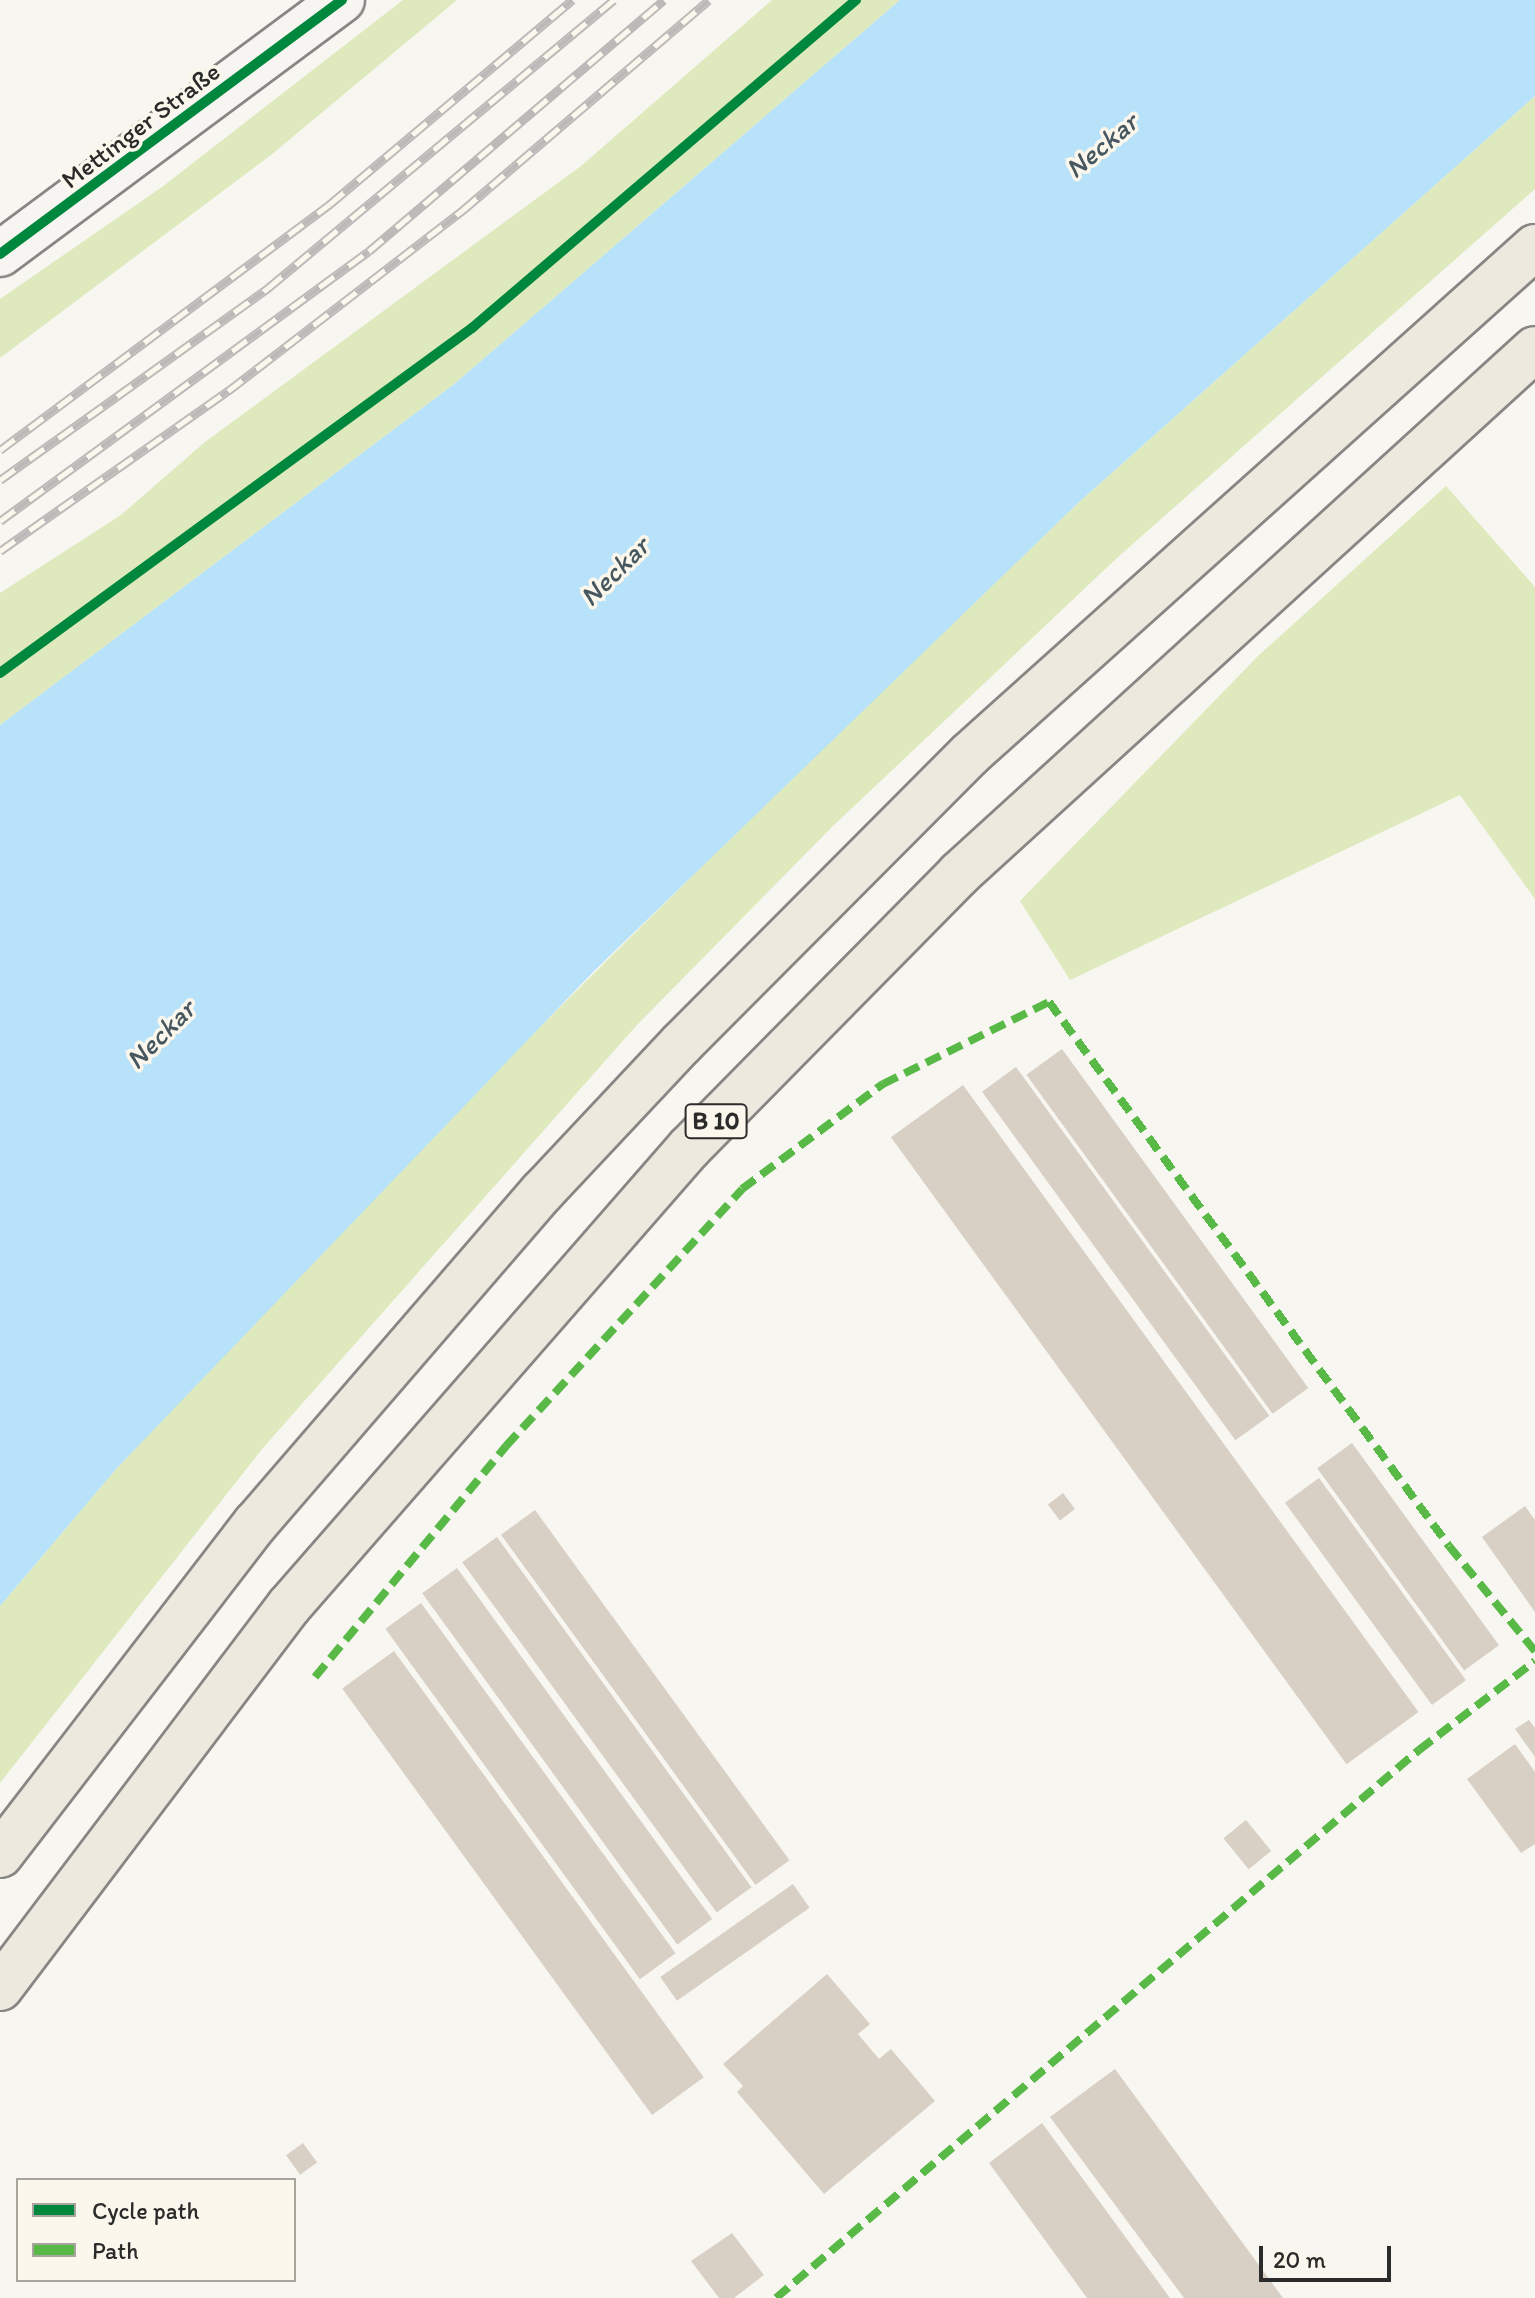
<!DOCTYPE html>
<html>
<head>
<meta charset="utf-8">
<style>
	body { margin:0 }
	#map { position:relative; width:1535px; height:2298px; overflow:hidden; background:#f8f6f0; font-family:Itim,sans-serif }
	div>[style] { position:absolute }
	.green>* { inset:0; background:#dee9bd }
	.water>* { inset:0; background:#b8e2f9 }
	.building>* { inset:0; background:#d8cfc5; transform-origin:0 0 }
	.roads { filter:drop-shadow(2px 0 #878684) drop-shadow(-2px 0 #878684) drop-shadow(0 2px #878684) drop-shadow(0 -2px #878684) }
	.secondary>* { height:44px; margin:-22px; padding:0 22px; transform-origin:22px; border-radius:22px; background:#f6f5f1 }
	.trunk>* { height:44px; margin:-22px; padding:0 22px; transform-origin:22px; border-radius:22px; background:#eee9de }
	.rail>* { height:9px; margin-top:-4.5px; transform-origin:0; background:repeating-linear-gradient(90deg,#fbf7ec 0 18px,#bcbab8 0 36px); box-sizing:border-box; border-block:2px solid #bcbab8 }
	.quiet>* { height:8px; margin-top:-4px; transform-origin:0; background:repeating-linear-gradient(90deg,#58b947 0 16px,transparent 0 24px) }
	.cycleway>* { height:10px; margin:-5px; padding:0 5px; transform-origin:5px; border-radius:5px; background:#00873e }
	span { translate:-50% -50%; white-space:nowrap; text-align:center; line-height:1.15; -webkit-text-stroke:7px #fbf7ec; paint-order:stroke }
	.shield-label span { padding:2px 6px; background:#fbf7ec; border:2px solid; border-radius:6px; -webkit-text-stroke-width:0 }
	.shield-label { font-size:24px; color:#2b2b2b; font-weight:700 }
	.street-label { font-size:26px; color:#2b2b2b }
	.water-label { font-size:28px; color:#475760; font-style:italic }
	.legend { position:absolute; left:16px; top:2178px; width:280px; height:104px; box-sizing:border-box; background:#fbf7ec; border:2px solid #a8a59f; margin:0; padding:10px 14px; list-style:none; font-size:24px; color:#2b2b2b }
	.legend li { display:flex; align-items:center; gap:16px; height:40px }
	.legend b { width:40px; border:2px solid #a8a59f }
	.scale { position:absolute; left:1259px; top:2246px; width:132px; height:36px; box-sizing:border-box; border:4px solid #2b2b2b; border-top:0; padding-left:10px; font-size:24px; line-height:28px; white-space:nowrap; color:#2b2b2b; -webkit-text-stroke:6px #fbf7ec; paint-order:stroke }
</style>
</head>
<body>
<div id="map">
	<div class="green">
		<div style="clip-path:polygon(403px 0,457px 0,271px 155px,0 358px,0 299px,162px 187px)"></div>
		<div style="clip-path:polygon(772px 0,900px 0,453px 385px,0 725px,0 593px,121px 515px,205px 442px,581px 166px)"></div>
		<div style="clip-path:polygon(1535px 96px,1535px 189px,1118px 557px,833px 826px,636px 1026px,262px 1449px,0 1783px,0 1606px,117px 1468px,405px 1161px,782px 787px,1078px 503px)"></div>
		<div style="clip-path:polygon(1446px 486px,1535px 587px,1535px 899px,1460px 795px,1070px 980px,1020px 901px,1258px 656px)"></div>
	</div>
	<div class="water">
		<div style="clip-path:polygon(900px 0,1535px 0,1535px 96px,1078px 503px,593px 972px,117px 1468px,0 1606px,0 725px,453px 385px)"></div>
	</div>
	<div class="building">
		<div style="left:1062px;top:1049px;width:419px;height:44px;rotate:54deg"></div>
		<div style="left:1016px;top:1067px;width:431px;height:42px;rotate:54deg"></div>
		<div style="left:963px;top:1085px;width:775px;height:89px;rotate:54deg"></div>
		<div style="left:1352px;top:1443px;width:250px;height:43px;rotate:54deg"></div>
		<div style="left:1319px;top:1478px;width:250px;height:42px;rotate:54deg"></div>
		<div style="left:1063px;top:1493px;width:20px;height:19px;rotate:53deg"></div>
		<div style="clip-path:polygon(1525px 1506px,1535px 1520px,1535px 1612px,1482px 1537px)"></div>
		<div style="left:535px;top:1510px;width:433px;height:42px;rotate:54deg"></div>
		<div style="left:497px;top:1537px;width:433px;height:43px;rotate:54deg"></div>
		<div style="left:457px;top:1568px;width:434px;height:43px;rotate:54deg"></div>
		<div style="left:421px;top:1603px;width:433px;height:44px;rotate:54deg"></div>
		<div style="left:394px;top:1651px;width:527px;height:64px;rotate:54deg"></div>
		<div style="clip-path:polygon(1529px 1720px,1535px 1728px,1535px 1757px,1515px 1729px)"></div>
		<div style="clip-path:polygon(1515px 1744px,1535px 1772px,1535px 1844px,1521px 1853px,1467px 1779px)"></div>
		<div style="left:1246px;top:1820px;width:40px;height:29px;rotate:51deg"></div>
		<div style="left:793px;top:1884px;width:29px;height:162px;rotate:55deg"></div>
		<div style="clip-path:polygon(827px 1974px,870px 2024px,858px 2034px,879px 2059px,891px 2049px,935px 2101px,824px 2194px,737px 2092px,743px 2086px,723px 2064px)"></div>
		<div style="clip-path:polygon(1115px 2069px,1283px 2298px,1184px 2298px,1050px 2117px)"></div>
		<div style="clip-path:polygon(1042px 2123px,1170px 2298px,1087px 2298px,989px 2163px)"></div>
		<div style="left:303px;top:2143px;width:24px;height:21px;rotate:54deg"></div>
		<div style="clip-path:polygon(732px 2233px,764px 2275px,734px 2298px,719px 2298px,691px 2261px)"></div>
	</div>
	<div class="roads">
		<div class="secondary">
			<div style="left:0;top:254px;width:426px;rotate:-36.6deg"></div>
		</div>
		<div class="trunk">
			<div style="left:0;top:1855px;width:419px;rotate:-52.4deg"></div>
			<div style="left:256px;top:1523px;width:437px;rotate:-49.2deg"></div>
			<div style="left:542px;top:1192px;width:203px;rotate:-46.8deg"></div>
			<div style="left:681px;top:1044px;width:409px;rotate:-45.1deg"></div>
			<div style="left:970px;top:754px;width:759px;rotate:-41.9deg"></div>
			<div style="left:0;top:1988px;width:479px;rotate:-52.9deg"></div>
			<div style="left:289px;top:1606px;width:608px;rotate:-48.87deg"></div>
			<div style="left:689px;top:1148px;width:385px;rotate:-45.4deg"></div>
			<div style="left:959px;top:874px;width:779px;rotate:-42.35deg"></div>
		</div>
	</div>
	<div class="rail">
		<div style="left:0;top:450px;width:412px;rotate:-36.7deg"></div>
		<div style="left:330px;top:204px;width:317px;rotate:-40.1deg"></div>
		<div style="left:0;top:480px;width:330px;rotate:-35.6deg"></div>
		<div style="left:268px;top:288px;width:450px;rotate:-39.8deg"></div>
		<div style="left:0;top:521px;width:457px;rotate:-36.2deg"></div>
		<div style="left:369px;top:251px;width:387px;rotate:-40.4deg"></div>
		<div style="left:0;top:551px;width:279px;rotate:-35.1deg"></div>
		<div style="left:228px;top:391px;width:297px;rotate:-37.6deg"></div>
		<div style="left:463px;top:210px;width:323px;rotate:-40.5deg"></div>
	</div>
	<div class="quiet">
		<div style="left:315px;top:1677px;width:300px;rotate:-50.4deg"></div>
		<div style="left:506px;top:1446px;width:349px;rotate:-47.4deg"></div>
		<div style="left:742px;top:1189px;width:176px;rotate:-36.7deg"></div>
		<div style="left:883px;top:1084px;width:185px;rotate:-26.3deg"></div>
		<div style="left:1049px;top:1002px;width:675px;rotate:53.67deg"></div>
		<div style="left:1449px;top:1546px;width:136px;rotate:50.7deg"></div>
		<div style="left:776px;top:2298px;width:845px;rotate:-40.44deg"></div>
		<div style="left:1419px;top:1750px;width:146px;rotate:-37.5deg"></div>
	</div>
	<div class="cycleway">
		<div style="left:0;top:254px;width:426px;rotate:-36.6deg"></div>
		<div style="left:0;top:673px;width:585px;rotate:-36.16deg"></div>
		<div style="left:472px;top:328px;width:505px;rotate:-40.5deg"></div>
	</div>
	<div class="shield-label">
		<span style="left:716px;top:1121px">B 10</span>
	</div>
	<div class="street-label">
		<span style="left:141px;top:126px;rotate:-37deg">Mettinger Straße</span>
	</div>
	<div class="water-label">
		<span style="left:1101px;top:145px;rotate:-40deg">Neckar</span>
		<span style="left:614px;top:571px;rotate:-45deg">Neckar</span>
		<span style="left:160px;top:1034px;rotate:-45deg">Neckar</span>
	</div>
	<ul class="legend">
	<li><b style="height:10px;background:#00873e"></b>Cycle path</li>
	<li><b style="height:10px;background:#58b947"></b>Path</li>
	</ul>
	<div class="scale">20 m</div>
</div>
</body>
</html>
